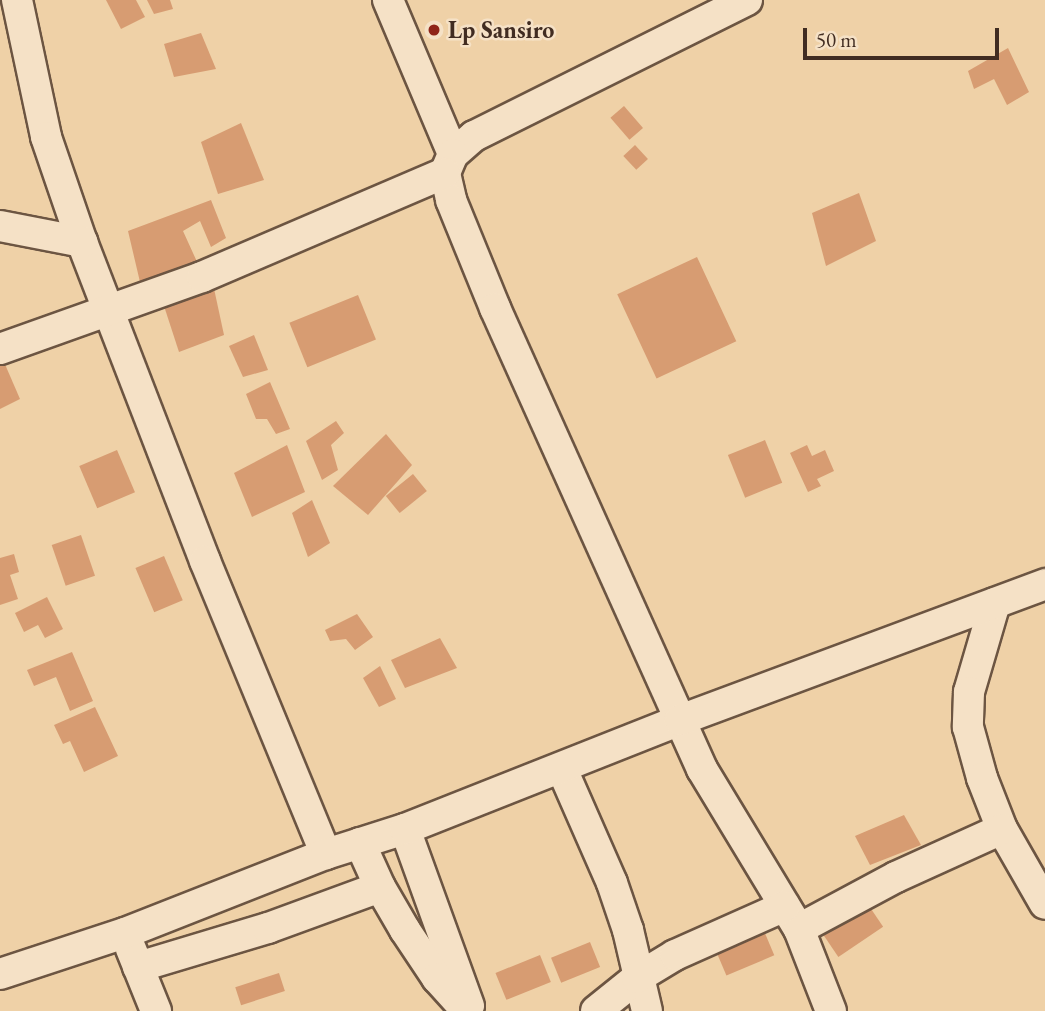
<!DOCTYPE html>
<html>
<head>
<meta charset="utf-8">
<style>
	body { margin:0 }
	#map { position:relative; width:1045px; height:1011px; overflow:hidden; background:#efd1a7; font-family:"EB Garamond",serif }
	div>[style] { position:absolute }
	.building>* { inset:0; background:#d79c72; transform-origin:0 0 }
	.roads { filter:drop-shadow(2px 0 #6c5542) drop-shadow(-2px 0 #6c5542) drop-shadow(0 2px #6c5542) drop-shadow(0 -2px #6c5542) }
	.street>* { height:30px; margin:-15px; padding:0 15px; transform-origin:15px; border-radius:15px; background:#f5e1c6 }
	.dots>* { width:19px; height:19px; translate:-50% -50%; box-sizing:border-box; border:4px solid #f5e1c6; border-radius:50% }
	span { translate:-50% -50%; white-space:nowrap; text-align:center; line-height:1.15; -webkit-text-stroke:5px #f5e1c6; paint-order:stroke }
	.poi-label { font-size:24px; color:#412c21; font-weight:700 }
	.left { translate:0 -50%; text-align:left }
	.scale { position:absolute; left:803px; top:28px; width:196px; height:32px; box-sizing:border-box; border:4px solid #412c21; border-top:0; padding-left:9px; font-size:21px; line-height:24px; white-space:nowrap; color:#412c21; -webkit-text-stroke:5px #f5e1c6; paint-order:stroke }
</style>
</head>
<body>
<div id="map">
	<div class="building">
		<div style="clip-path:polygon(106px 0,136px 0,145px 17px,121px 29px)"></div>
		<div style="clip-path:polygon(147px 0,170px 0,173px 9px,154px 14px)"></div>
		<div style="clip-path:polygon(201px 33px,216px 69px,174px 77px,164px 44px)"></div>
		<div style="clip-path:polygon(1008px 48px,1029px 92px,1007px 105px,994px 79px,974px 89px,968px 71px)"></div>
		<div style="left:624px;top:106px;width:29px;height:18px;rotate:49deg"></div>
		<div style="clip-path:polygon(241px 123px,264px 180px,218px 194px,201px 142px)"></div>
		<div style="left:635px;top:145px;width:19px;height:16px;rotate:47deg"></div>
		<div style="clip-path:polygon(859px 193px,876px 241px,826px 266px,812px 213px)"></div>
		<div style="clip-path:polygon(211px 200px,226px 238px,211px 247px,200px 221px,183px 231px,198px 264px,140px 282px,128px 231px)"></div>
		<div style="left:697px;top:257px;width:93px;height:88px;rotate:65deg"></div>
		<div style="clip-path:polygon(213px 284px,224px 335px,179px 352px,164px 306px)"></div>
		<div style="left:358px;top:295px;width:48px;height:74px;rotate:68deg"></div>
		<div style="clip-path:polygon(254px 335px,268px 370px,243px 377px,229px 346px)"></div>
		<div style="clip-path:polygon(4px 362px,20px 399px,0 409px,0 364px)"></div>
		<div style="clip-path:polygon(270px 382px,290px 429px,276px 434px,267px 419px,256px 419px,246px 394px)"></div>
		<div style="clip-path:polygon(336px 421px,344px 433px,331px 445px,338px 470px,322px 480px,306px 441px)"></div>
		<div style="clip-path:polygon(386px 434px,412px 465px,368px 515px,333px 486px)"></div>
		<div style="left:765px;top:440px;width:46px;height:40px;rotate:68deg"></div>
		<div style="clip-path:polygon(287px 445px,305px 492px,252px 517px,234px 473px)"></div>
		<div style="clip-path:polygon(807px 445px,812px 456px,825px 450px,834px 471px,817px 479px,821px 486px,808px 492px,790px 453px)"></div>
		<div style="left:117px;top:450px;width:46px;height:41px;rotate:67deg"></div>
		<div style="left:413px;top:474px;width:22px;height:35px;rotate:51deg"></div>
		<div style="clip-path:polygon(312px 500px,330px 543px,308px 557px,292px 513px)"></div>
		<div style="left:81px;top:535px;width:43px;height:31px;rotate:71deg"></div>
		<div style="clip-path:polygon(14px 554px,19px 572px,10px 575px,18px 599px,0 605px,0 558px)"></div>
		<div style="left:164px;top:556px;width:48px;height:31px;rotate:67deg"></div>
		<div style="clip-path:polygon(47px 597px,63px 629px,45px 638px,38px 625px,24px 632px,15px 613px)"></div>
		<div style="clip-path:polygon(357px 614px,373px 637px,355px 650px,346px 639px,330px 641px,325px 630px)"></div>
		<div style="clip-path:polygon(440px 638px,457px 668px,405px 688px,391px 660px)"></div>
		<div style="clip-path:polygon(72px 652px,93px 701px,70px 711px,56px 677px,34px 686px,27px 670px)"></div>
		<div style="clip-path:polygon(380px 666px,396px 699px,379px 707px,363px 678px)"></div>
		<div style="clip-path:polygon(95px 707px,118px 756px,84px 772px,70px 741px,63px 744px,54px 725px)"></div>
		<div style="clip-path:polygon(904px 815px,921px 845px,870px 865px,855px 836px)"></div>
		<div style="left:863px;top:897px;width:36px;height:54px;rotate:56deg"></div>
		<div style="left:761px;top:924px;width:34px;height:52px;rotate:67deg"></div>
		<div style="left:590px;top:942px;width:27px;height:42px;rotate:68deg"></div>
		<div style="left:540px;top:955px;width:29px;height:48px;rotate:68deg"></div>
		<div style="left:279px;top:973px;width:19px;height:46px;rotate:72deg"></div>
	</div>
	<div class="roads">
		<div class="street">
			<div style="left:17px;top:0;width:140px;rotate:78deg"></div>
			<div style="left:46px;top:137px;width:111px;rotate:71.1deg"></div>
			<div style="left:82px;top:242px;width:342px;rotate:68.9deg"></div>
			<div style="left:205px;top:561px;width:317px;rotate:67.6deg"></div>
			<div style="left:388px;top:0;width:167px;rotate:67.1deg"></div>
			<div style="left:747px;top:0;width:305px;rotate:153.5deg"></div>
			<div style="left:474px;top:136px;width:28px;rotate:139deg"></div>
			<div style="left:453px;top:154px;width:21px;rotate:113deg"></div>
			<div style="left:445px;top:173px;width:28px;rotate:77deg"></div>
			<div style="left:451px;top:200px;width:117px;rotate:67.8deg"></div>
			<div style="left:495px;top:308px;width:452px;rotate:65.8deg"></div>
			<div style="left:680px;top:720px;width:54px;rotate:65.8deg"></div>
			<div style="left:702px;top:769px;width:187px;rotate:58.8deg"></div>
			<div style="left:799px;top:929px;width:88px;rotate:68.7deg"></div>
			<div style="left:0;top:226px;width:84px;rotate:11deg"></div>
			<div style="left:0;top:349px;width:214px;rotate:-19.6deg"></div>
			<div style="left:202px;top:277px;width:264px;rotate:-23.2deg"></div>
			<div style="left:995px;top:603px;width:93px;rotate:106.3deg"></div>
			<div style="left:969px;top:692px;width:35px;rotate:92deg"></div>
			<div style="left:968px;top:727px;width:53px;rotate:74.6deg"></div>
			<div style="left:982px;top:778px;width:55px;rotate:68.6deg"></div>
			<div style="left:1002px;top:829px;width:86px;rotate:60.2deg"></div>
			<div style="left:562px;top:769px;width:124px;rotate:66.3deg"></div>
			<div style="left:612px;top:883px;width:50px;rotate:71.2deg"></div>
			<div style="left:628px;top:930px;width:83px;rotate:76.8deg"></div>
			<div style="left:405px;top:829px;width:188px;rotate:70.1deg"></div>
			<div style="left:360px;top:843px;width:48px;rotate:65.6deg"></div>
			<div style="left:380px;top:887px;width:50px;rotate:59.8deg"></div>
			<div style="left:405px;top:930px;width:58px;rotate:56.3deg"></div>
			<div style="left:437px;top:978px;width:45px;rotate:47.7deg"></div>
			<div style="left:799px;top:929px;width:110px;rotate:-28.2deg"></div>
			<div style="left:896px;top:877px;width:116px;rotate:-24.4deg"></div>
			<div style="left:131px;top:949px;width:67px;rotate:68deg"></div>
			<div style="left:138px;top:967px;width:136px;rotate:-16.7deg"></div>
			<div style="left:268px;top:928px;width:119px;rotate:-20.1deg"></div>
			<div style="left:0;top:974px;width:132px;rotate:-18.2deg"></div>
			<div style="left:125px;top:933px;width:216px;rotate:-21.5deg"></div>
			<div style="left:326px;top:854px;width:83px;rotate:-17.6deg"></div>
			<div style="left:405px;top:829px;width:296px;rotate:-21.6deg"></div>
			<div style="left:680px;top:720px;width:390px;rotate:-20.4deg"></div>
			<div style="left:596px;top:1011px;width:53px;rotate:-38.8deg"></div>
			<div style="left:637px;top:978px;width:44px;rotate:-31.2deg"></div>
			<div style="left:675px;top:955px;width:120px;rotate:-24deg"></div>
		</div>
	</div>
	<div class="dots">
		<div style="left:434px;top:30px;background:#8f2418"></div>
	</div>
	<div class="poi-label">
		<span class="left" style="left:448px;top:30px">Lp Sansiro</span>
	</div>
	<div class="scale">50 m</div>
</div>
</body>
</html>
